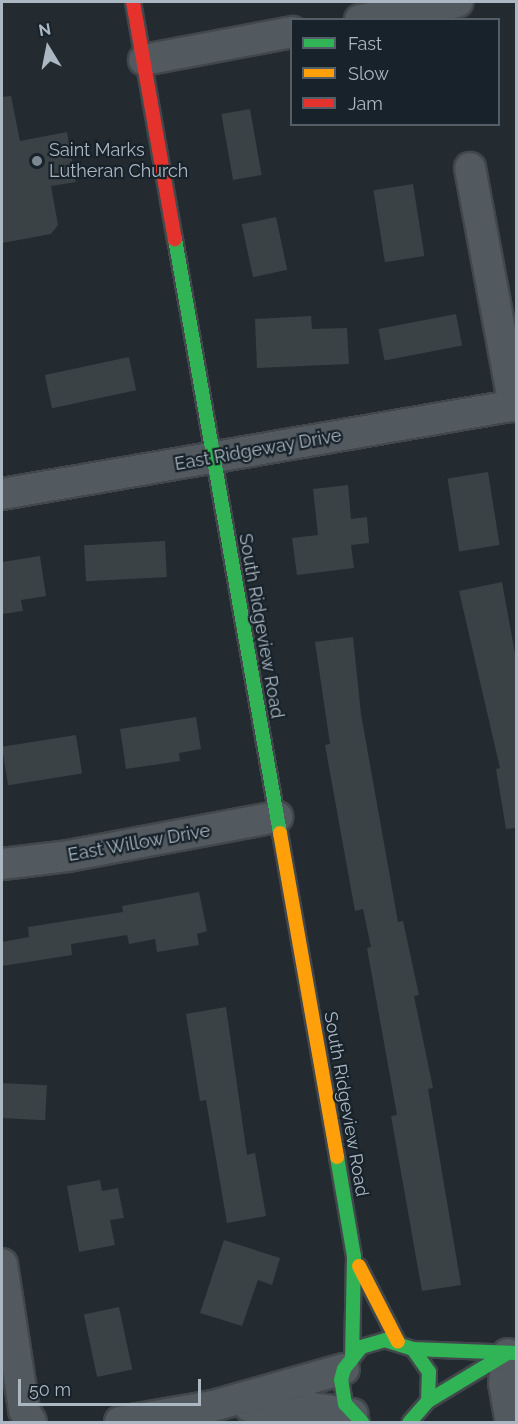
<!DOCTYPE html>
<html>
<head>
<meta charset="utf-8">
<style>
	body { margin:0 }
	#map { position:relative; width:518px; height:1424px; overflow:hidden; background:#232b30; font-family:Raleway,sans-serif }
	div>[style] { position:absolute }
	.building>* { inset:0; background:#3b4246; transform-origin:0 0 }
	.roads { filter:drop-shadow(2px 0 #41474b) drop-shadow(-2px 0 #41474b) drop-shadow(0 2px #41474b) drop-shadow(0 -2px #41474b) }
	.street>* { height:30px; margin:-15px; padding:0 15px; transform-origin:15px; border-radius:15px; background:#52595f }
	.fast>* { height:14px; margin:-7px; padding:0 7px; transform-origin:7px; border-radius:7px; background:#30b455 }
	.slow>* { height:14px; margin:-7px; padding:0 7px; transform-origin:7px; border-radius:7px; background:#ff9f0a }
	.jam>* { height:14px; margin:-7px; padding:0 7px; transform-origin:7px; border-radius:7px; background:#e5322d }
	.dots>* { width:16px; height:16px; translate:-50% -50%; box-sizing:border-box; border:3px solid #18222a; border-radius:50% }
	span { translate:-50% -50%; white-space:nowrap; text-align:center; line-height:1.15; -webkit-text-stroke:4.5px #18222a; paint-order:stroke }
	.poi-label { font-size:18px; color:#abb8c3 }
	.left { translate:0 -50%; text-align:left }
	.street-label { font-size:18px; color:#abb8c3 }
	.frame { position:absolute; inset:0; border:3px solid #abb8c3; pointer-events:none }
	.legend { position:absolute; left:290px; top:18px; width:210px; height:108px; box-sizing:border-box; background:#18222a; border:2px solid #535e67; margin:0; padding:8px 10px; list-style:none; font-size:18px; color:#abb8c3 }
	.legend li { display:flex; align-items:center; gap:12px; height:30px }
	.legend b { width:30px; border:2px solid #535e67 }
	.north { position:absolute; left:18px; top:18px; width:60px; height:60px; -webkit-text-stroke:4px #18222a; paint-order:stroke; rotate:350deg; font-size:16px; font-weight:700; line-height:24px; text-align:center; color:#abb8c3 }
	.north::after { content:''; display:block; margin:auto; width:21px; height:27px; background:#abb8c3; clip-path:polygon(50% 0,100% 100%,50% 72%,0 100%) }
	.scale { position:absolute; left:18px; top:1379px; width:183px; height:27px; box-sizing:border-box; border:3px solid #abb8c3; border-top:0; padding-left:8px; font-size:18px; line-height:21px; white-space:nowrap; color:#abb8c3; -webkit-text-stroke:4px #18222a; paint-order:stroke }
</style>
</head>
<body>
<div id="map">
	<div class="building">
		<div style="clip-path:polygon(11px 96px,20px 141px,67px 132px,76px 182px,51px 186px,58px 225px,51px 234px,2px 243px,2px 97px)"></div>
		<div style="left:250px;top:109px;width:67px;height:29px;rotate:80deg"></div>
		<div style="left:413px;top:184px;width:73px;height:40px;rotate:81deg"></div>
		<div style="left:276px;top:217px;width:54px;height:35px;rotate:78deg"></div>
		<div style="left:456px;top:314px;width:32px;height:79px;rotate:79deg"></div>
		<div style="clip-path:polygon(311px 316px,312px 329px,347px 328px,349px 364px,257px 368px,255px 319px)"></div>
		<div style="left:129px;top:357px;width:34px;height:86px;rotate:78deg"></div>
		<div style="left:488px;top:472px;width:74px;height:41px;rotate:81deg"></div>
		<div style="clip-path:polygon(348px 485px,351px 519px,367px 517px,369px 543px,351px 545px,354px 568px,297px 575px,292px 538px,318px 535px,313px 489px)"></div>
		<div style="left:165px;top:541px;width:36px;height:81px;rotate:87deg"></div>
		<div style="clip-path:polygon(40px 556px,46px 596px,21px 600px,23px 611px,2px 614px,2px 562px)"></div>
		<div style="clip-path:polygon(502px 582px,516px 659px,516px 828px,506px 829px,496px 769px,500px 768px,459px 591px)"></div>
		<div style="clip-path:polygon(353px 637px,361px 714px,398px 922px,403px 921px,419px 995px,414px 996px,433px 1088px,428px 1089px,461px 1285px,422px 1291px,391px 1116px,397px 1115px,367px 948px,371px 947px,363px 909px,355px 911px,325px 745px,330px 744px,315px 642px)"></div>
		<div style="clip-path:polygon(196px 717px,201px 749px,179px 753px,180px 761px,126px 769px,120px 729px)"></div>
		<div style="left:76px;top:735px;width:39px;height:75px;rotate:81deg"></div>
		<div style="clip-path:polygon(199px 892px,207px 931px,197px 934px,199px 945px,157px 952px,155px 939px,129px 944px,127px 935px,71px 944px,72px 955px,2px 966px,2px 942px,29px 937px,28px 927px,123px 912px,122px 906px)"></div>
		<div style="clip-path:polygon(226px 1007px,247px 1155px,255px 1153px,266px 1216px,227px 1223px,206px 1100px,200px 1101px,186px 1014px)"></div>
		<div style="left:2px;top:1083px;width:45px;height:35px;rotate:3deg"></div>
		<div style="clip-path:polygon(100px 1180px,102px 1191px,118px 1188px,124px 1218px,110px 1220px,115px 1245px,79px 1252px,67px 1186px)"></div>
		<div style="clip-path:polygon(224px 1240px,280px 1258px,272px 1285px,258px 1280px,242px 1326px,200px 1313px)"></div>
		<div style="left:119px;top:1307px;width:64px;height:36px;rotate:78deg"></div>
	</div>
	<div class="roads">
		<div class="street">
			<div style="left:360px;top:20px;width:99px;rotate:-10.5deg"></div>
			<div style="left:144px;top:60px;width:151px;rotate:-10.7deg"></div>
			<div style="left:470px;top:168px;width:242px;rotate:79.5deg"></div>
			<div style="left:2px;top:494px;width:522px;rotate:-9.82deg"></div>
			<div style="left:2px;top:864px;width:66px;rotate:-6.9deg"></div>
			<div style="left:68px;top:856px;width:213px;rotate:-10.6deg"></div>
			<div style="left:2px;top:1264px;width:148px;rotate:81.4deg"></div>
			<div style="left:24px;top:1410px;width:14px;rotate:60deg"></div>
			<div style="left:508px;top:1354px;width:29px;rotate:98deg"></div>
			<div style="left:504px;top:1383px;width:40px;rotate:80deg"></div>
			<div style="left:249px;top:1406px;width:58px;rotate:1deg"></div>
			<div style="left:307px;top:1407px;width:46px;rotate:8.8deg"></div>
			<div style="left:120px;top:1422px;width:94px;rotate:-9.8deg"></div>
			<div style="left:213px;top:1406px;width:136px;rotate:-15.8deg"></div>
		</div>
		<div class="fast">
			<div style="left:175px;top:239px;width:603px;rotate:79.98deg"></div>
			<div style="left:337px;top:1157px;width:100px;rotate:80.3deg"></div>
			<div style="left:354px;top:1256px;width:100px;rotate:91.1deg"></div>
			<div style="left:413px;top:1349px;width:103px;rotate:2.2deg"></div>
			<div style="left:428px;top:1401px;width:91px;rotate:-31.1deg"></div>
			<div style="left:362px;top:1422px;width:25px;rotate:-133deg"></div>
			<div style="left:345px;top:1404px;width:24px;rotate:-99deg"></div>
			<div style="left:341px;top:1380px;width:11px;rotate:-75deg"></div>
			<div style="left:344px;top:1369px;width:28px;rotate:-52deg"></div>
			<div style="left:361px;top:1347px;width:25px;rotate:-16deg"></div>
			<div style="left:385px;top:1340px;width:29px;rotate:18deg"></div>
			<div style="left:413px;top:1349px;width:28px;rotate:55deg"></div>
			<div style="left:429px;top:1372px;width:29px;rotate:92deg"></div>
			<div style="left:428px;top:1401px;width:28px;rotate:131deg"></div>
		</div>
		<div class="slow">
			<div style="left:280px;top:833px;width:329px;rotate:80deg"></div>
			<div style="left:359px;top:1266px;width:85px;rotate:62.8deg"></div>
		</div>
		<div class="jam">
			<div style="left:133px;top:2px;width:241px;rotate:80deg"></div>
		</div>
	</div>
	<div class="dots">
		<div style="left:37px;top:161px;background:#7b8790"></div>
	</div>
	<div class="poi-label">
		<span class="left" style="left:49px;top:161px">Saint Marks<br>Lutheran Church</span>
	</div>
	<div class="street-label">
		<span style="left:258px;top:450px;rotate:-10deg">East Ridgeway Drive</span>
		<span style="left:261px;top:626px;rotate:80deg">South Ridgeview Road</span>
		<span style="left:139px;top:843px;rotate:-10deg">East Willow Drive</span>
		<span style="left:346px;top:1104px;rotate:80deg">South Ridgeview Road</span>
	</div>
	<div class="frame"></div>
	<ul class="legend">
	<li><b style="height:8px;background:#30b455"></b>Fast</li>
	<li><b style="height:8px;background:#ff9f0a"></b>Slow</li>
	<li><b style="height:8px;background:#e5322d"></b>Jam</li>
	</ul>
	<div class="north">N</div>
	<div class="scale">50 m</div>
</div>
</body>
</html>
